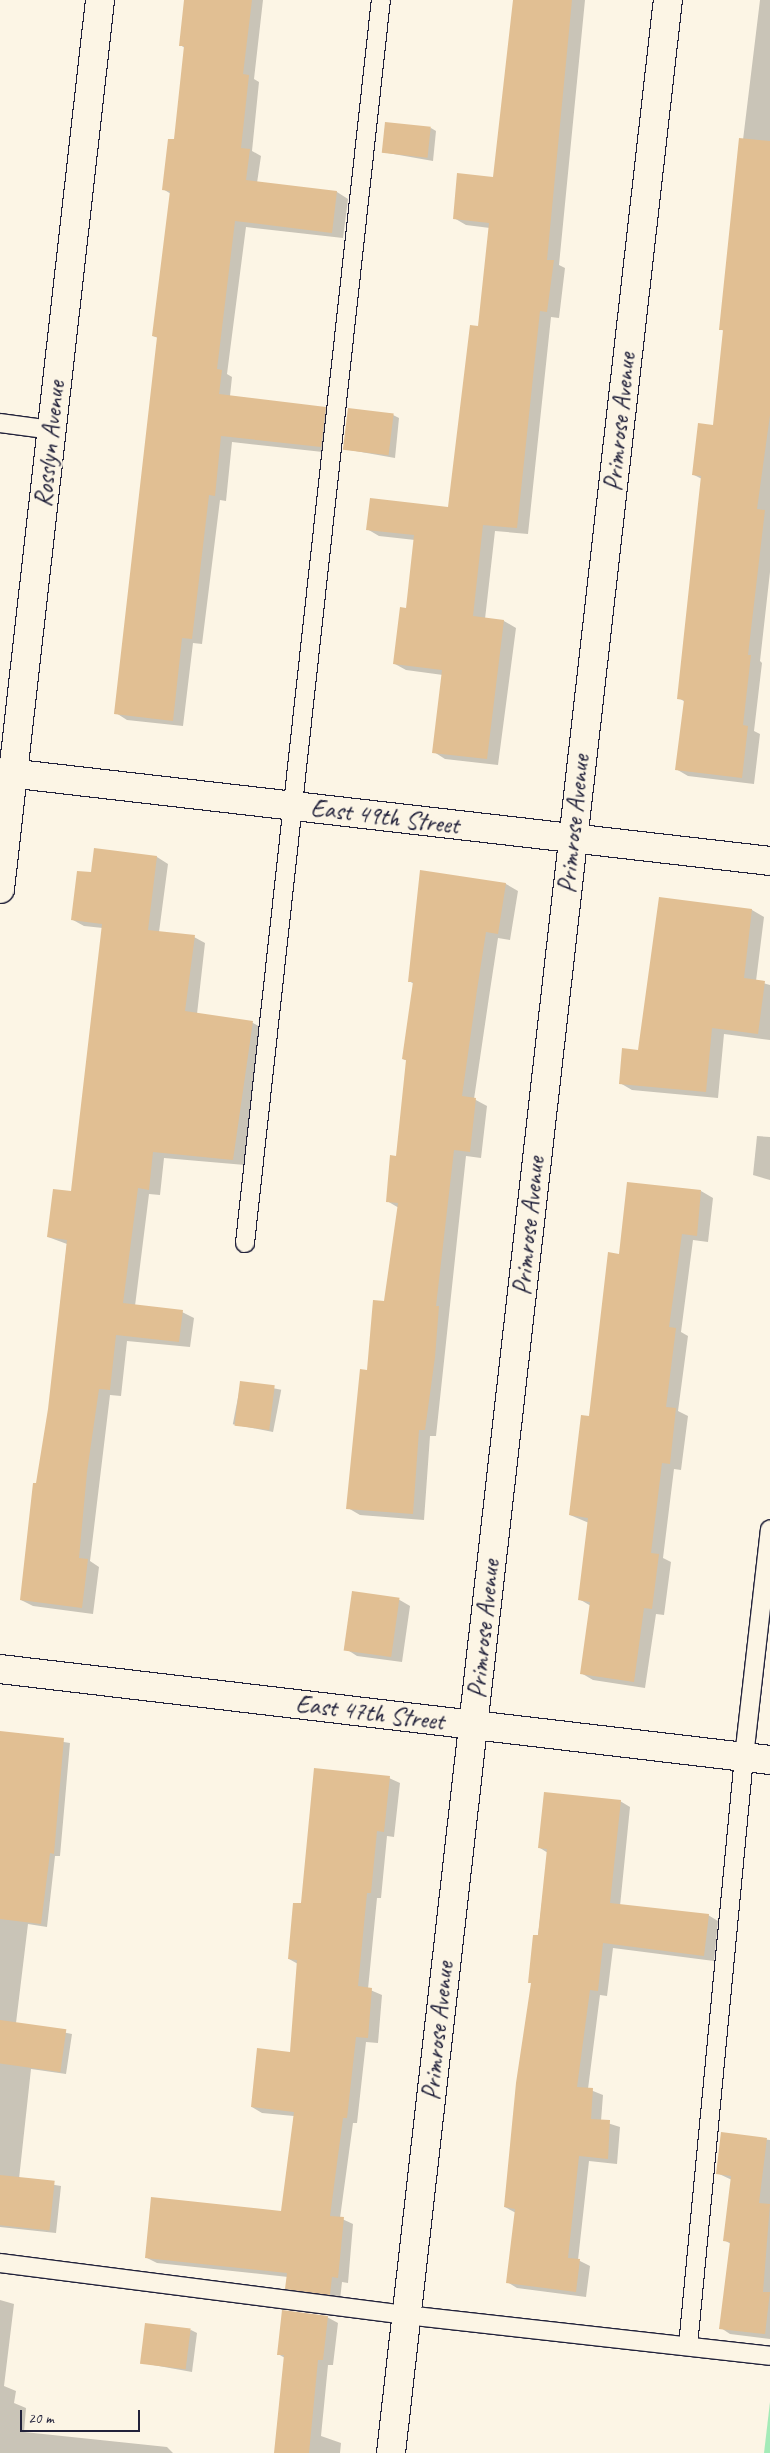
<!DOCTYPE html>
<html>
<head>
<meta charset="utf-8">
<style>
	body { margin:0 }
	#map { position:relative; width:770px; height:2453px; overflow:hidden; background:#fcf5e5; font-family:Caveat,sans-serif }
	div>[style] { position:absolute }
	.green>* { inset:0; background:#a4ebb8 }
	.shadow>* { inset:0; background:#0003; transform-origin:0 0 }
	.building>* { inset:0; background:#e1bf93; transform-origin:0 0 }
	.roads { filter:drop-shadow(1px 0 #22223b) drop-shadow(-1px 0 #22223b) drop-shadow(0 1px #22223b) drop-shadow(0 -1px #22223b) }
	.lane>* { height:18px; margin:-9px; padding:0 9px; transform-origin:9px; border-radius:9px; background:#fcf5e5 }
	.street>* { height:28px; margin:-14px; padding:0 14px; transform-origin:14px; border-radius:14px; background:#fcf5e5 }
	span { translate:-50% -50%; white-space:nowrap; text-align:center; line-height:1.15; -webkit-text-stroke:4.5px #fcf5e5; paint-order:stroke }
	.street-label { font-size:25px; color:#22223b }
	.scale { position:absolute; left:20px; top:2410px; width:120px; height:22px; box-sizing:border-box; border:2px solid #22223b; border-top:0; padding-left:6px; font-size:15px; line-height:18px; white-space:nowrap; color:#22223b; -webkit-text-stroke:4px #fcf5e5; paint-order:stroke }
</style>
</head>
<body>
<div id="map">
	<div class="green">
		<div style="clip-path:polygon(770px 2402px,770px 2453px,764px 2453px)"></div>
	</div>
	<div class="shadow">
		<div style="clip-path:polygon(185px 0,263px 0,254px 79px,259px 82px,252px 151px,261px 156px,257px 183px,337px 192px,348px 199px,343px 238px,246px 227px,227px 374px,232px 377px,230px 396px,325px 408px,336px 414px,332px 453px,232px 442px,226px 501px,220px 500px,202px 644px,193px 643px,183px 726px,127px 720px,116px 713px,158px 338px,153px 336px,171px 194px,163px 189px,175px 141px,185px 48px,180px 45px)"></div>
		<div style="clip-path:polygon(515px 0,585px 0,559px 265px,565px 268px,559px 318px,551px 317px,528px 534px,495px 531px,485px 619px,504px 621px,516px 628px,498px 765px,445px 759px,434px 752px,443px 675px,406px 670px,395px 664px,407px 609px,415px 540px,379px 536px,367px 529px,449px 508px,479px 328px,490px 228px,466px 225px,454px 218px,494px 178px)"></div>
		<div style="clip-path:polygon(760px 0,770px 0,770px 572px,760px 661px,762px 663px,754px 731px,760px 734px,754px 784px,688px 776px,676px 769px,685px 702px,679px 698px,702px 479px,694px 475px,714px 426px,724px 331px,720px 329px)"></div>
		<div style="clip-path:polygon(431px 128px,436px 131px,433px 161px,382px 152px)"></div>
		<div style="clip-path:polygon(393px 415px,399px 418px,395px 458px,344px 449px)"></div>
		<div style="clip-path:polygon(157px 857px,168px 864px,159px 932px,194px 937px,205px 943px,197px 1014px,253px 1023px,264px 1029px,245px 1165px,164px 1158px,160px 1195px,149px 1194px,135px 1306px,182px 1312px,194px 1318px,190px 1347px,127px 1341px,121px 1396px,110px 1395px,90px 1561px,99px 1567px,93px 1614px,33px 1606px,21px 1600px,49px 1409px,67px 1244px,48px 1237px,72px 1193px,103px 928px,84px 926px,73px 920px,92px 874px)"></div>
		<div style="clip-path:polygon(421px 872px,506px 884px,518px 891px,510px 940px,498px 938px,489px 997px,474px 1099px,487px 1106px,481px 1158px,466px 1156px,436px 1436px,430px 1436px,424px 1520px,360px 1515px,348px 1508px,368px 1371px,385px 1303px,399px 1208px,387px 1201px,397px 1157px,408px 1061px,403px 1059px,414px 984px,409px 981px)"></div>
		<div style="clip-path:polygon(660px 898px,752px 910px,764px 917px,756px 981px,770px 985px,770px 1040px,724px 1034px,718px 1098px,632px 1090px,620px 1083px,640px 1051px)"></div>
		<div style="clip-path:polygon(757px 1136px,770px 1137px,770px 1180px,753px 1175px)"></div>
		<div style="clip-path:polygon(701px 1191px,713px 1198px,708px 1242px,693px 1240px,681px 1332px,688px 1336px,678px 1411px,688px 1416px,681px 1470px,674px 1469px,663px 1558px,671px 1562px,664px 1615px,656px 1614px,645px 1688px,593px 1680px,581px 1673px,591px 1606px,579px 1599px,589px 1523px,570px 1515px,621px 1255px)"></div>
		<div style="left:241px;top:1382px;width:41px;height:43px;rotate:11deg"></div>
		<div style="clip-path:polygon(398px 1599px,410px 1606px,402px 1662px,357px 1656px,346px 1649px)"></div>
		<div style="clip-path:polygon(0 1732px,70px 1743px,60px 1856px,55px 1856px,47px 1927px,28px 1924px,16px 2023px,72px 2034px,66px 2074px,31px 2069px,19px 2179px,61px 2186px,56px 2233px,0 2227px)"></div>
		<div style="clip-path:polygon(389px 1778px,400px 1783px,394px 1837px,387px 1836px,381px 1898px,377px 1898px,368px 1989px,382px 1995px,378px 2043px,366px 2042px,357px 2123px,353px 2123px,340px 2218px,353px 2224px,348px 2283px,342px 2282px,340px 2300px,296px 2294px,286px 2288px,288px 2277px,157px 2263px,147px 2258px,283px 2212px,294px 2116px,262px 2113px,252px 2107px,291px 2053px,298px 1964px,289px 1959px,303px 1905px)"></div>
		<div style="clip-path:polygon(620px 1801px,630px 1807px,620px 1906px,708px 1915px,718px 1921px,714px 1961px,613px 1948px,607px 1996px,600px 1995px,588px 2089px,603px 2095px,601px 2121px,620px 2127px,617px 2164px,589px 2161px,578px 2260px,590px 2266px,586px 2297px,517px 2288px,507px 2282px,516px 2213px,505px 2207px,548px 1853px,540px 1848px)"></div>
		<div style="clip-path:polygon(722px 2134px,770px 2140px,770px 2339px,730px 2334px,721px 2328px,731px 2244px,724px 2240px,732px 2180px,717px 2173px)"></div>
		<div style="clip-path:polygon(0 2300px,14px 2304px,4px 2386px,16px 2391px,14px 2403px,26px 2408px,24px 2432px,167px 2447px,173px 2453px,0 2453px)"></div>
		<div style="clip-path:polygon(327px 2317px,338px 2323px,333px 2365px,328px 2365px,321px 2436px,341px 2443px,340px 2453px,275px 2453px,285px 2358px,278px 2354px)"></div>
		<div style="clip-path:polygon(191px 2330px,197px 2333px,192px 2372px,142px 2363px)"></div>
	</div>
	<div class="building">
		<div style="clip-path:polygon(184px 0,252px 0,243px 74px,249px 75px,241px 148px,250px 149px,246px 180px,337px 191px,332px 233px,235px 221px,217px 369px,222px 370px,219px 394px,326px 407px,321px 447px,221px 436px,215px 496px,209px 495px,192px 639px,182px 638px,173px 721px,114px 714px,157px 337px,152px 336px,170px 191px,162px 190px,168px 139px,174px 139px,184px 46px,179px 46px)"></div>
		<div style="clip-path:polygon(513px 0,572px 0,547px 260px,554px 260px,547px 312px,540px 311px,517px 528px,483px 525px,473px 616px,504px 620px,487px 759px,432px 753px,442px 670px,393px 664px,400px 607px,406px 608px,414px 535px,366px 530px,370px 498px,448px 507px,470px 325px,478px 326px,489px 223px,453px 219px,457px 173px,493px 177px)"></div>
		<div style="left:385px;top:122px;width:46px;height:31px;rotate:6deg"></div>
		<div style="clip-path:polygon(739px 138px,770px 141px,770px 415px,757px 509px,765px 510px,748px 655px,751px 655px,743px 725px,748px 726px,742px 778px,675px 770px,684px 700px,677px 699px,701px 476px,692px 475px,698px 423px,713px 425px,723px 330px,719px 330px)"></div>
		<div style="left:348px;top:408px;width:46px;height:42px;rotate:7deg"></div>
		<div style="clip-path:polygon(94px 848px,157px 856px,148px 930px,195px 935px,185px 1011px,253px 1021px,233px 1160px,153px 1152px,149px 1190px,138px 1188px,123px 1303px,183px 1310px,179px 1342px,116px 1335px,110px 1390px,99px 1389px,87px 1472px,79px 1558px,88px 1559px,82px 1608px,20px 1600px,33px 1483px,36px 1483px,48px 1409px,67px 1240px,47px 1237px,53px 1189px,71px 1191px,102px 924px,71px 920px,77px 871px,91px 872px)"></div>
		<div style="clip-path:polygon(420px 870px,506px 883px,498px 934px,486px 932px,477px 990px,462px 1096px,476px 1098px,470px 1152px,454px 1150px,436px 1306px,439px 1306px,435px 1357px,425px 1430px,419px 1430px,413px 1514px,346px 1509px,360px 1369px,367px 1370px,373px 1300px,384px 1301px,398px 1203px,386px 1202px,390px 1155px,396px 1156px,406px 1060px,402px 1059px,413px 982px,408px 982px)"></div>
		<div style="clip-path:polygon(659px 897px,752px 909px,744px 978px,765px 981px,758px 1034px,712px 1028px,706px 1092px,619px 1084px,622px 1048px,638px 1050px)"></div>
		<div style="clip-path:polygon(627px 1182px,701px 1190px,697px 1236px,682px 1234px,669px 1327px,676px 1328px,666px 1407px,676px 1408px,670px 1464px,662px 1463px,651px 1553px,659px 1554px,652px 1609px,644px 1608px,634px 1682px,580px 1674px,590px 1602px,578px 1600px,588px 1518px,569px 1515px,581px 1415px,589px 1416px,608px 1252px,619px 1254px)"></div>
		<div style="left:240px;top:1381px;width:35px;height:45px;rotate:7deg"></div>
		<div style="left:352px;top:1591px;width:48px;height:60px;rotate:8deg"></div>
		<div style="clip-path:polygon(0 1731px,64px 1738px,54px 1854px,50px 1853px,41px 1924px,0 1919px)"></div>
		<div style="clip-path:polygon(314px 1768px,390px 1776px,384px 1832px,377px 1831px,371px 1893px,367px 1893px,358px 1986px,372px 1988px,368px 2038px,356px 2037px,347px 2118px,343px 2118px,330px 2216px,344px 2217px,338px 2278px,332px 2277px,330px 2295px,285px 2289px,287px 2273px,145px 2258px,151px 2197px,281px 2211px,294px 2112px,251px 2107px,257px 2048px,290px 2052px,297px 1960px,288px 1959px,293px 1903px,301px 1903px)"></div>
		<div style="clip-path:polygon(544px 1792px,621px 1800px,610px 1903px,709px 1914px,704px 1956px,603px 1943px,598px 1991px,590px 1990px,577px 2087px,593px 2088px,591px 2119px,610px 2120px,608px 2159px,579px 2156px,568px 2258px,580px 2259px,576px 2292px,506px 2283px,515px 2209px,504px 2207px,516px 2083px,531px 1983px,528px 1983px,533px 1935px,538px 1935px,547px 1849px,538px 1848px)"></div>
		<div style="left:0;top:2020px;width:67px;height:43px;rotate:8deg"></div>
		<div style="clip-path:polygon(721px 2132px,767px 2138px,759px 2203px,770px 2204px,763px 2292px,770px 2292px,765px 2334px,719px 2329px,730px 2242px,723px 2241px,731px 2176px,716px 2174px)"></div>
		<div style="left:0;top:2175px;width:55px;height:50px;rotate:6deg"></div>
		<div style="clip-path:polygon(282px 2310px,328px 2316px,323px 2360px,318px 2360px,309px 2453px,274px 2453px,284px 2355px,277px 2355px)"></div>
		<div style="left:145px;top:2323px;width:46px;height:41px;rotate:7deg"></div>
	</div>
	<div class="roads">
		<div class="lane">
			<div style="left:0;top:423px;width:52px;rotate:7.7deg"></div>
			<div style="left:245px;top:1243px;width:1250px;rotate:-83.76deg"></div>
			<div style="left:0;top:2263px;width:409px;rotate:7.3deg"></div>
			<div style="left:406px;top:2315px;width:366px;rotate:6.4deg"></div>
			<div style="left:688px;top:2346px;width:592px;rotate:-84.57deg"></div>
			<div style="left:744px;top:1757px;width:229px;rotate:-83.5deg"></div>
		</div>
		<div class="street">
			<div style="left:0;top:772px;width:775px;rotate:6.59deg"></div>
			<div style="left:0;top:889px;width:895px;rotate:-83.58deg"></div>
			<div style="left:0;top:1669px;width:775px;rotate:6.74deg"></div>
			<div style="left:391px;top:2453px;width:2469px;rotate:-83.56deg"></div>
		</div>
	</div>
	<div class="street-label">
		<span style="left:620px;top:422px;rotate:-84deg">Primrose Avenue</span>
		<span style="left:50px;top:444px;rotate:-84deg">Rosslyn Avenue</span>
		<span style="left:385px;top:817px;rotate:7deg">East 49th Street</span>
		<span style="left:574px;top:824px;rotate:-84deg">Primrose Avenue</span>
		<span style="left:529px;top:1226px;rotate:-84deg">Primrose Avenue</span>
		<span style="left:484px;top:1629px;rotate:-84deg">Primrose Avenue</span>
		<span style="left:370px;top:1713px;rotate:7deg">East 47th Street</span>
		<span style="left:438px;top:2031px;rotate:-84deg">Primrose Avenue</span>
	</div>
	<div class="scale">20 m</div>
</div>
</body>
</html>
